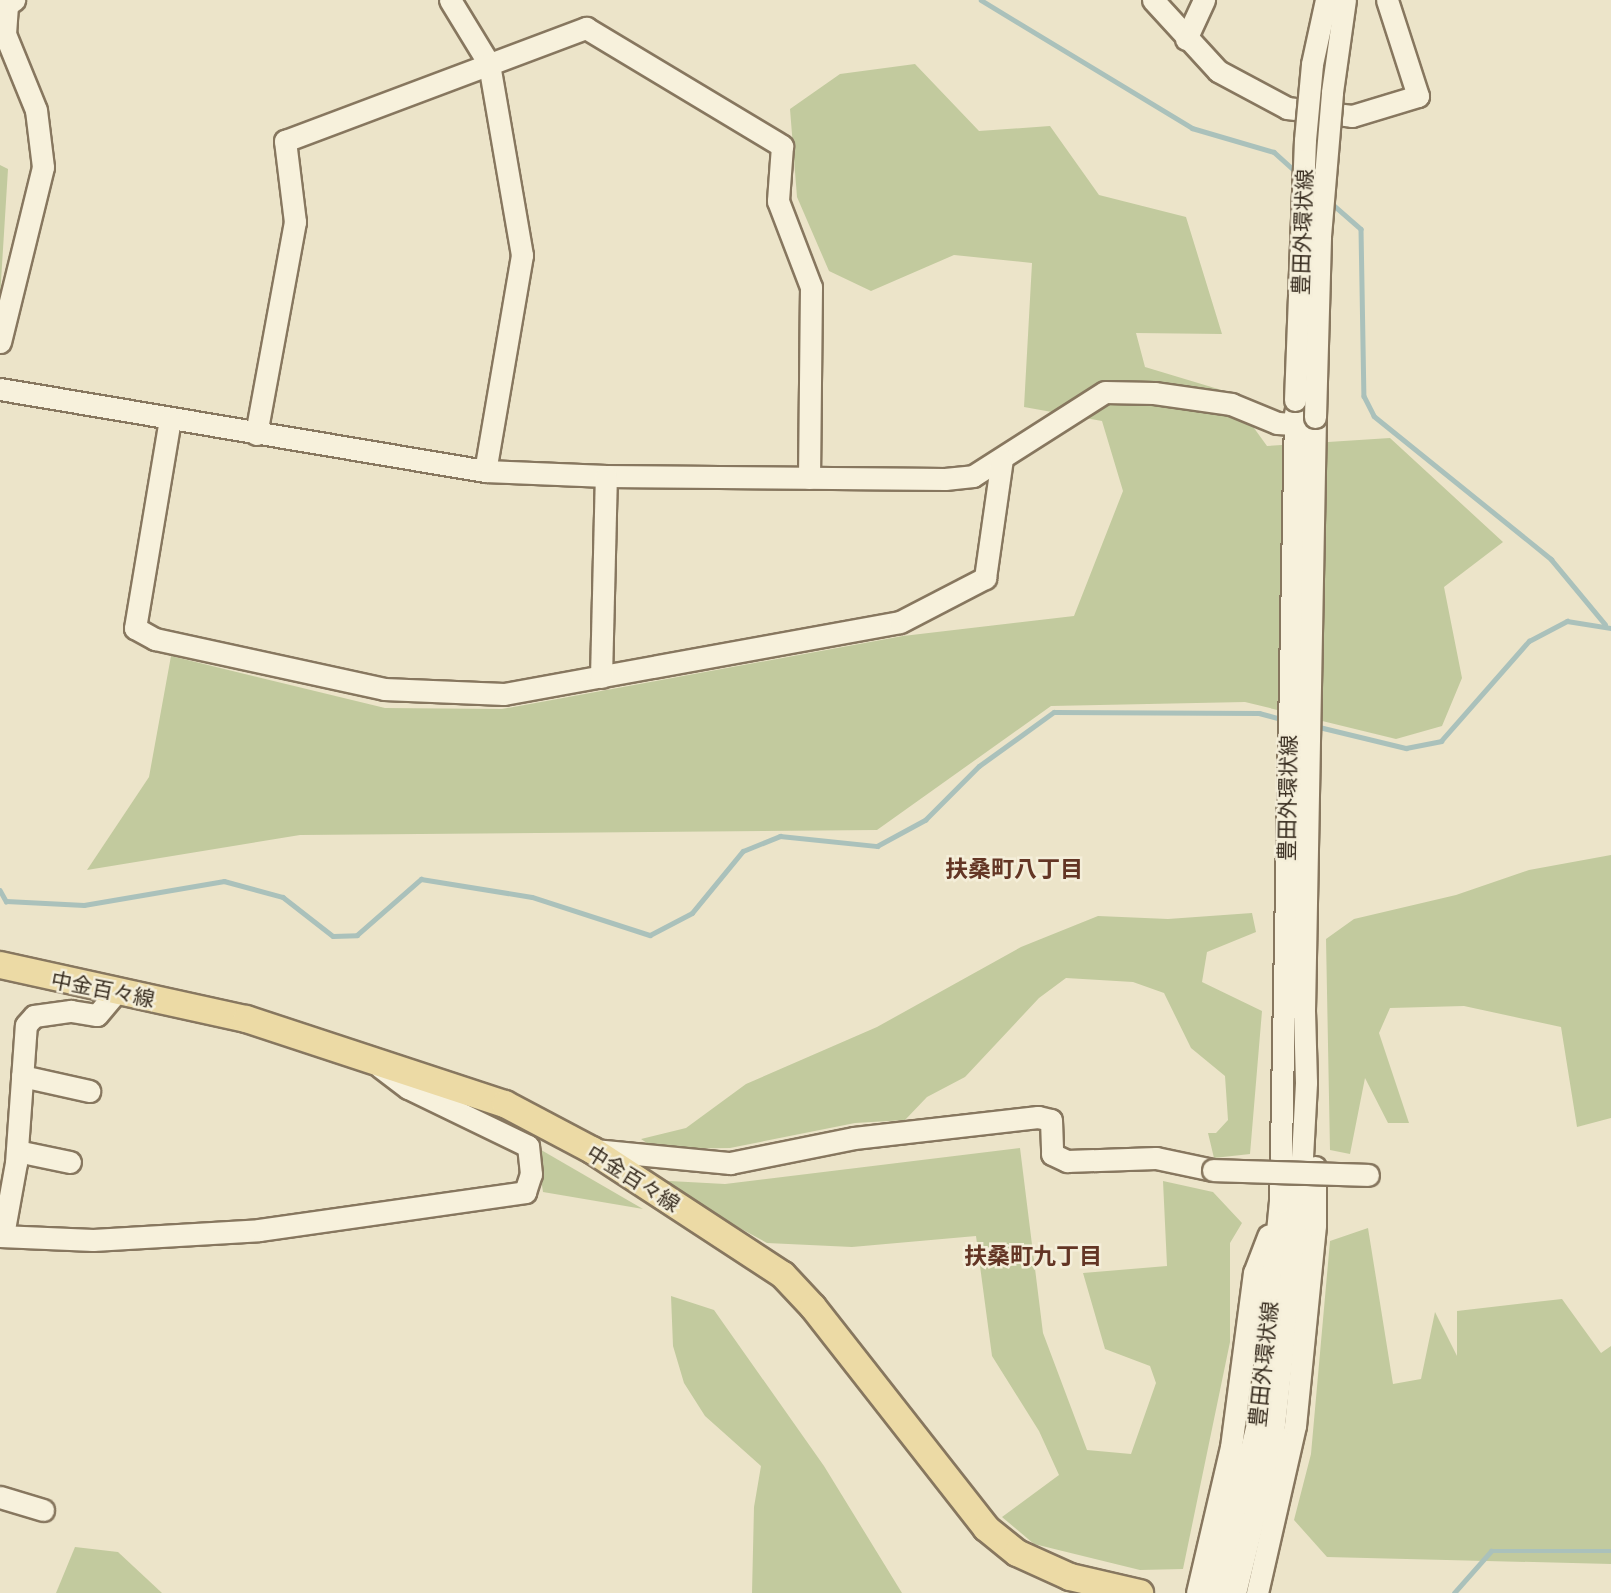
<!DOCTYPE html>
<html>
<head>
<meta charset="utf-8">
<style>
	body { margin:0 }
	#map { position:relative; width:1611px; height:1593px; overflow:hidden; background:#ece4c9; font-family:Georgia,"Noto Sans JP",serif }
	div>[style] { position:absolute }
	.green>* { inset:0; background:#c2ca9e }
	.stream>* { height:4.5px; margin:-2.25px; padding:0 2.25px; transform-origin:2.25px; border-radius:2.25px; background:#aac1bb }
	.roads { filter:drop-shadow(2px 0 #87775f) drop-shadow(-2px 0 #87775f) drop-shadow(0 2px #87775f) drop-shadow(0 -2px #87775f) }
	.minor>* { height:21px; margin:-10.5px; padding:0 10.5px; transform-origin:10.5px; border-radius:10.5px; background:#f7f1dc }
	.major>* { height:26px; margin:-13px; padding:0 13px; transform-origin:13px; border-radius:13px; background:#ecdaa5 }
	.bridges { filter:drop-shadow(2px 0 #87775f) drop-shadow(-2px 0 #87775f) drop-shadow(0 2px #87775f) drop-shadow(0 -2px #87775f) }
	.minor-bridge>* { height:21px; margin:-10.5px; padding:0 10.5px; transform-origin:10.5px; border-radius:10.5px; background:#f7f1dc }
	span { translate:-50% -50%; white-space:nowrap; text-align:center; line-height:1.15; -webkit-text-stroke:5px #f4eed9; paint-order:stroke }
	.street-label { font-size:21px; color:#392e21 }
	.neighbourhood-label { font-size:23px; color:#633524; font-weight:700 }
</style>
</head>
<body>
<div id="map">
	<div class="green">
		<div style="clip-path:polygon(915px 64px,979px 131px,1050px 126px,1099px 195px,1186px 217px,1222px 334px,1136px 333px,1145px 367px,1228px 392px,1267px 446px,1390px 438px,1503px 542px,1444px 587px,1462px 678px,1442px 726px,1396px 739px,1245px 702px,1051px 706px,877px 830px,300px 835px,87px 870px,149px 777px,171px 656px,385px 708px,502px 709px,903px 636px,1074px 616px,1123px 491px,1102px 421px,1024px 407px,1032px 263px,954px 255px,871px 291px,829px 271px,797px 197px,790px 109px,840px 74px)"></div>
		<div style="clip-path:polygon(0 165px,8px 169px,0 297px)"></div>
		<div style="clip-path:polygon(1611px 855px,1611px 1118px,1577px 1127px,1561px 1027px,1464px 1006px,1390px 1008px,1379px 1033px,1409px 1123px,1388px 1123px,1365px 1078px,1350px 1154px,1330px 1150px,1326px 939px,1354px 919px,1456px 895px,1529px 870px)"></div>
		<div style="clip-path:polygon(1252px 913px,1256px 932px,1207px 952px,1202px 982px,1262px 1011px,1250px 1154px,1214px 1158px,1208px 1133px,1216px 1133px,1228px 1120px,1225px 1076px,1191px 1048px,1164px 993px,1133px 982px,1066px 978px,1039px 998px,965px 1077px,927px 1097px,905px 1120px,855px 1123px,730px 1148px,656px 1149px,641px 1139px,686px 1128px,746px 1084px,877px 1027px,1021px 947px,1098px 916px,1168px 919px)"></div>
		<div style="clip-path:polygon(536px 1147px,643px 1209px,543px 1192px)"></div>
		<div style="clip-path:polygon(1020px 1148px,1043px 1333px,1087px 1450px,1131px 1454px,1156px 1383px,1150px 1366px,1105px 1349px,1083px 1273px,1167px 1266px,1163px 1181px,1213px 1192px,1242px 1223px,1230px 1243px,1230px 1342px,1183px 1569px,1140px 1570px,1034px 1544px,1002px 1517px,1059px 1475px,1039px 1431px,992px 1356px,976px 1236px,852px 1247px,767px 1243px,651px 1180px,725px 1184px)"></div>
		<div style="clip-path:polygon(1368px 1228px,1393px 1384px,1421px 1379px,1435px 1312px,1457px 1356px,1457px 1311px,1562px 1299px,1601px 1353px,1611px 1346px,1611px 1564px,1327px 1557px,1294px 1520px,1311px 1454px,1330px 1241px)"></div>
		<div style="clip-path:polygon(671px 1296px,714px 1310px,824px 1466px,902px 1593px,752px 1593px,754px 1507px,761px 1466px,705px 1416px,684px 1383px,673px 1346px)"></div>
		<div style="clip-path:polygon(75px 1547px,118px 1552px,162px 1593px,56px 1593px)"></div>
	</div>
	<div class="stream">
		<div style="left:981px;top:0;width:247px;rotate:31.2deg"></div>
		<div style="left:1192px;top:128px;width:85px;rotate:16.3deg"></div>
		<div style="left:1274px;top:152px;width:31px;rotate:42deg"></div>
		<div style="left:1330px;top:202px;width:41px;rotate:41.1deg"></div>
		<div style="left:1361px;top:229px;width:167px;rotate:89deg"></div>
		<div style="left:1364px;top:396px;width:22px;rotate:63deg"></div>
		<div style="left:1374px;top:416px;width:228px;rotate:38.9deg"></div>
		<div style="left:1551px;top:559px;width:85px;rotate:50.3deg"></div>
		<div style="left:1315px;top:726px;width:94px;rotate:13.6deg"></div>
		<div style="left:1406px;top:748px;width:36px;rotate:-11deg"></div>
		<div style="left:1441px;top:741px;width:133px;rotate:-48.7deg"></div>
		<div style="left:1529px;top:641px;width:43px;rotate:-27.8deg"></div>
		<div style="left:1567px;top:621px;width:45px;rotate:9deg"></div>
		<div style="left:0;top:890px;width:13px;rotate:61deg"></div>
		<div style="left:6px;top:901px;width:78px;rotate:2.9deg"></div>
		<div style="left:84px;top:905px;width:142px;rotate:-9.7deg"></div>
		<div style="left:224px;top:881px;width:61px;rotate:15.2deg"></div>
		<div style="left:283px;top:897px;width:63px;rotate:38deg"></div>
		<div style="left:333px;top:936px;width:24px;rotate:-2deg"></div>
		<div style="left:357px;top:935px;width:85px;rotate:-41.2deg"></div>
		<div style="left:421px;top:879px;width:112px;rotate:9.2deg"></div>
		<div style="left:532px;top:897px;width:124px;rotate:17.9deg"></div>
		<div style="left:650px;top:935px;width:47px;rotate:-27.6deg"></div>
		<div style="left:692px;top:913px;width:80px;rotate:-50.6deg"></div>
		<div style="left:743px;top:851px;width:40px;rotate:-22deg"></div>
		<div style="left:780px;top:836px;width:98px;rotate:5.9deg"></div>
		<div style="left:877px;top:846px;width:55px;rotate:-28.4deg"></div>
		<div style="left:925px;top:820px;width:76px;rotate:-45deg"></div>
		<div style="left:979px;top:766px;width:92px;rotate:-35.8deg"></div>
		<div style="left:1054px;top:712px;width:205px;rotate:0.3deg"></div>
		<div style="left:1259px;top:713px;width:24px;rotate:15deg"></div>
		<div style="left:1454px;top:1593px;width:56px;rotate:-48.6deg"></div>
		<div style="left:1491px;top:1551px;width:120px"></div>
	</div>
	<div class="roads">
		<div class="minor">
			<div style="left:450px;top:0;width:75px;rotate:58.6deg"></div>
			<div style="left:489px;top:64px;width:194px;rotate:80.2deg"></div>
			<div style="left:522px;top:255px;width:219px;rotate:99.7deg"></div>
			<div style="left:1153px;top:0;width:96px;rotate:47.5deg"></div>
			<div style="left:1218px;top:71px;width:78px;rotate:28.2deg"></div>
			<div style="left:1287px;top:108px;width:65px;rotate:7deg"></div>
			<div style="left:1352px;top:116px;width:69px;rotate:-16.9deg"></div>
			<div style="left:1418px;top:96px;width:101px;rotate:-107.9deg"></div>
			<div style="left:1186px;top:39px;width:43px;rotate:-65.2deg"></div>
			<div style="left:0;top:342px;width:180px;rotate:-76.2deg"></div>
			<div style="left:43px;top:167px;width:57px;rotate:-97deg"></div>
			<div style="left:36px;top:110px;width:82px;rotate:-112.2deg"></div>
			<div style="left:5px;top:34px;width:29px;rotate:-86deg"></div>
			<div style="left:7px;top:5px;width:9px;rotate:-36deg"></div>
			<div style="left:0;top:389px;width:492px;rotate:9.6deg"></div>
			<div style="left:485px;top:471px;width:121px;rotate:2.4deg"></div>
			<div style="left:606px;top:476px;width:339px;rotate:0.5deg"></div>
			<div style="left:945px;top:479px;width:28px;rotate:-6deg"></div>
			<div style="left:973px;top:476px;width:156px;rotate:-32.5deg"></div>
			<div style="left:1105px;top:392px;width:49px;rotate:1.2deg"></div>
			<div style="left:1154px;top:393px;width:78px;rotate:8.1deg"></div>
			<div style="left:1231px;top:404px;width:50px;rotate:22.4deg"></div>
			<div style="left:1277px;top:423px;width:17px;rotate:3deg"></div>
			<div style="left:170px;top:419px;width:212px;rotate:99.5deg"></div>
			<div style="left:135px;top:628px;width:23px;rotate:29deg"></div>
			<div style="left:155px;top:639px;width:234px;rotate:12.3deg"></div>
			<div style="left:384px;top:689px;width:120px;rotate:2.4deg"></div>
			<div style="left:504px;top:694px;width:402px;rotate:-10.3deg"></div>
			<div style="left:900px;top:622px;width:96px;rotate:-27.4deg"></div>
			<div style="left:985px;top:578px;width:120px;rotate:-81.9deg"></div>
			<div style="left:256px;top:434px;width:216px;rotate:-79.6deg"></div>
			<div style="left:295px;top:222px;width:82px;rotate:-97deg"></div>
			<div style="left:285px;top:141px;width:322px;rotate:-20.6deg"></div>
			<div style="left:586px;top:28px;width:229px;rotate:31deg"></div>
			<div style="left:782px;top:146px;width:55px;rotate:94.2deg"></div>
			<div style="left:778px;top:201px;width:92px;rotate:69deg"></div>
			<div style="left:811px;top:287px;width:191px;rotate:90.6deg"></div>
			<div style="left:601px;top:677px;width:201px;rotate:-88.6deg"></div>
			<div style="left:22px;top:1076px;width:69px;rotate:12.6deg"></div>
			<div style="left:594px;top:1150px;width:137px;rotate:5.5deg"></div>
			<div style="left:730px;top:1163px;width:126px;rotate:-11.4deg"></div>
			<div style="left:854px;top:1138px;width:185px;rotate:-6.5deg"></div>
			<div style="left:1038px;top:1117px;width:13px;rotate:13deg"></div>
			<div style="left:1051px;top:1120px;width:34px;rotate:88deg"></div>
			<div style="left:1052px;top:1154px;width:17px;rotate:25deg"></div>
			<div style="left:1067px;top:1161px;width:89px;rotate:-1.9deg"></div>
			<div style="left:1156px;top:1158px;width:58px;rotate:11.9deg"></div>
			<div style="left:17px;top:1151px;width:54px;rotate:11.7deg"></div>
			<div style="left:3px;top:1235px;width:73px;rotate:-79.8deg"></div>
			<div style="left:16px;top:1163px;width:138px;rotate:-85.9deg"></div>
			<div style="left:26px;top:1025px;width:12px;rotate:-48deg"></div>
			<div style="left:34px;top:1016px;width:37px;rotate:-8deg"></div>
			<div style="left:71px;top:1011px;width:26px;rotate:9deg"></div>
			<div style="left:97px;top:1015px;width:34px;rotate:-50deg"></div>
			<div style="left:0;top:1236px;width:93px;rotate:2.5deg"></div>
			<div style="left:93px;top:1240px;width:166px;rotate:-3.4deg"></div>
			<div style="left:259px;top:1230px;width:269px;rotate:-8.1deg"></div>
			<div style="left:525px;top:1192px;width:19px;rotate:-72deg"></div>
			<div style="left:531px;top:1174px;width:28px;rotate:-96deg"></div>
			<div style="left:528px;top:1146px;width:133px;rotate:-154.2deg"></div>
			<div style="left:408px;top:1088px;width:35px;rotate:-143deg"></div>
			<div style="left:0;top:1497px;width:45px;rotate:16.8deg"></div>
			<div style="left:1197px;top:1593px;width:150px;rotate:-76.9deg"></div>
			<div style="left:1231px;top:1447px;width:176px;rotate:-82.5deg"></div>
			<div style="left:1254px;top:1273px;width:40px;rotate:-69deg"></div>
			<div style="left:1217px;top:1593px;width:183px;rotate:-76.7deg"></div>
			<div style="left:1259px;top:1415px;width:214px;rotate:-84.4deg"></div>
			<div style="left:1280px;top:1202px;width:789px;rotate:-88.91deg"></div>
			<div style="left:1235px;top:1593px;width:155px;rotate:-76.2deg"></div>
			<div style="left:1272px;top:1442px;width:250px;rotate:-83.6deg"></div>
			<div style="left:1300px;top:1194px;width:112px;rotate:-86.9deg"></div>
			<div style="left:1306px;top:1082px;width:71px;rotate:-91.6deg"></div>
			<div style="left:1304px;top:1011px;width:594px;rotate:-88.94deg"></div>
			<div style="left:1257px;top:1593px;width:171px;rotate:-77.2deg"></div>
			<div style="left:1295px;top:1426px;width:202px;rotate:-84.3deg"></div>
			<div style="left:1315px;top:1225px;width:58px;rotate:-90deg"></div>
		</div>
		<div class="major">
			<div style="left:0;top:965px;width:252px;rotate:12.4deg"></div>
			<div style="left:246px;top:1019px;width:273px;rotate:18.2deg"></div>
			<div style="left:505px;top:1104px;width:98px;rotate:27.9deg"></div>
			<div style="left:592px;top:1150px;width:228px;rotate:33.2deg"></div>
			<div style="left:783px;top:1275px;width:44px;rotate:46.8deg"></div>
			<div style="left:813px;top:1307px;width:281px;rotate:51.9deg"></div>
			<div style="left:986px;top:1528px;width:40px;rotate:39deg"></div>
			<div style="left:1017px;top:1553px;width:58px;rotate:24.4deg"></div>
			<div style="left:1070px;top:1577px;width:72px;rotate:12.9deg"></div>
		</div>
	</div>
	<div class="bridges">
		<div class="minor-bridge">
			<div style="left:1295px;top:400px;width:260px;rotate:-87.8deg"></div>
			<div style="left:1305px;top:140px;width:76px;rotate:-84.7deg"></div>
			<div style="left:1312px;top:64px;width:66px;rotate:-77.7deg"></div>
			<div style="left:1315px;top:417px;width:181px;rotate:-88.4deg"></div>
			<div style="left:1320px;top:236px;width:144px;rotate:-85.2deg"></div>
			<div style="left:1332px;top:92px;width:93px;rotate:-82deg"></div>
			<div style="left:1213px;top:1170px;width:155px;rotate:1.8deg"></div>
		</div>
	</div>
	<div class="street-label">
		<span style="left:1301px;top:232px;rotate:-88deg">豊田外環状線</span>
		<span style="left:1286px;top:798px;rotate:-89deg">豊田外環状線</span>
		<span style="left:103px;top:988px;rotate:11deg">中金百々線</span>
		<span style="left:634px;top:1177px;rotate:32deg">中金百々線</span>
		<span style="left:1262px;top:1364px;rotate:-84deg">豊田外環状線</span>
	</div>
	<div class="neighbourhood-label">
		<span style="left:1014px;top:867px">扶桑町八丁目</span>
		<span style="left:1033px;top:1254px">扶桑町九丁目</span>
	</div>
</div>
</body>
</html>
